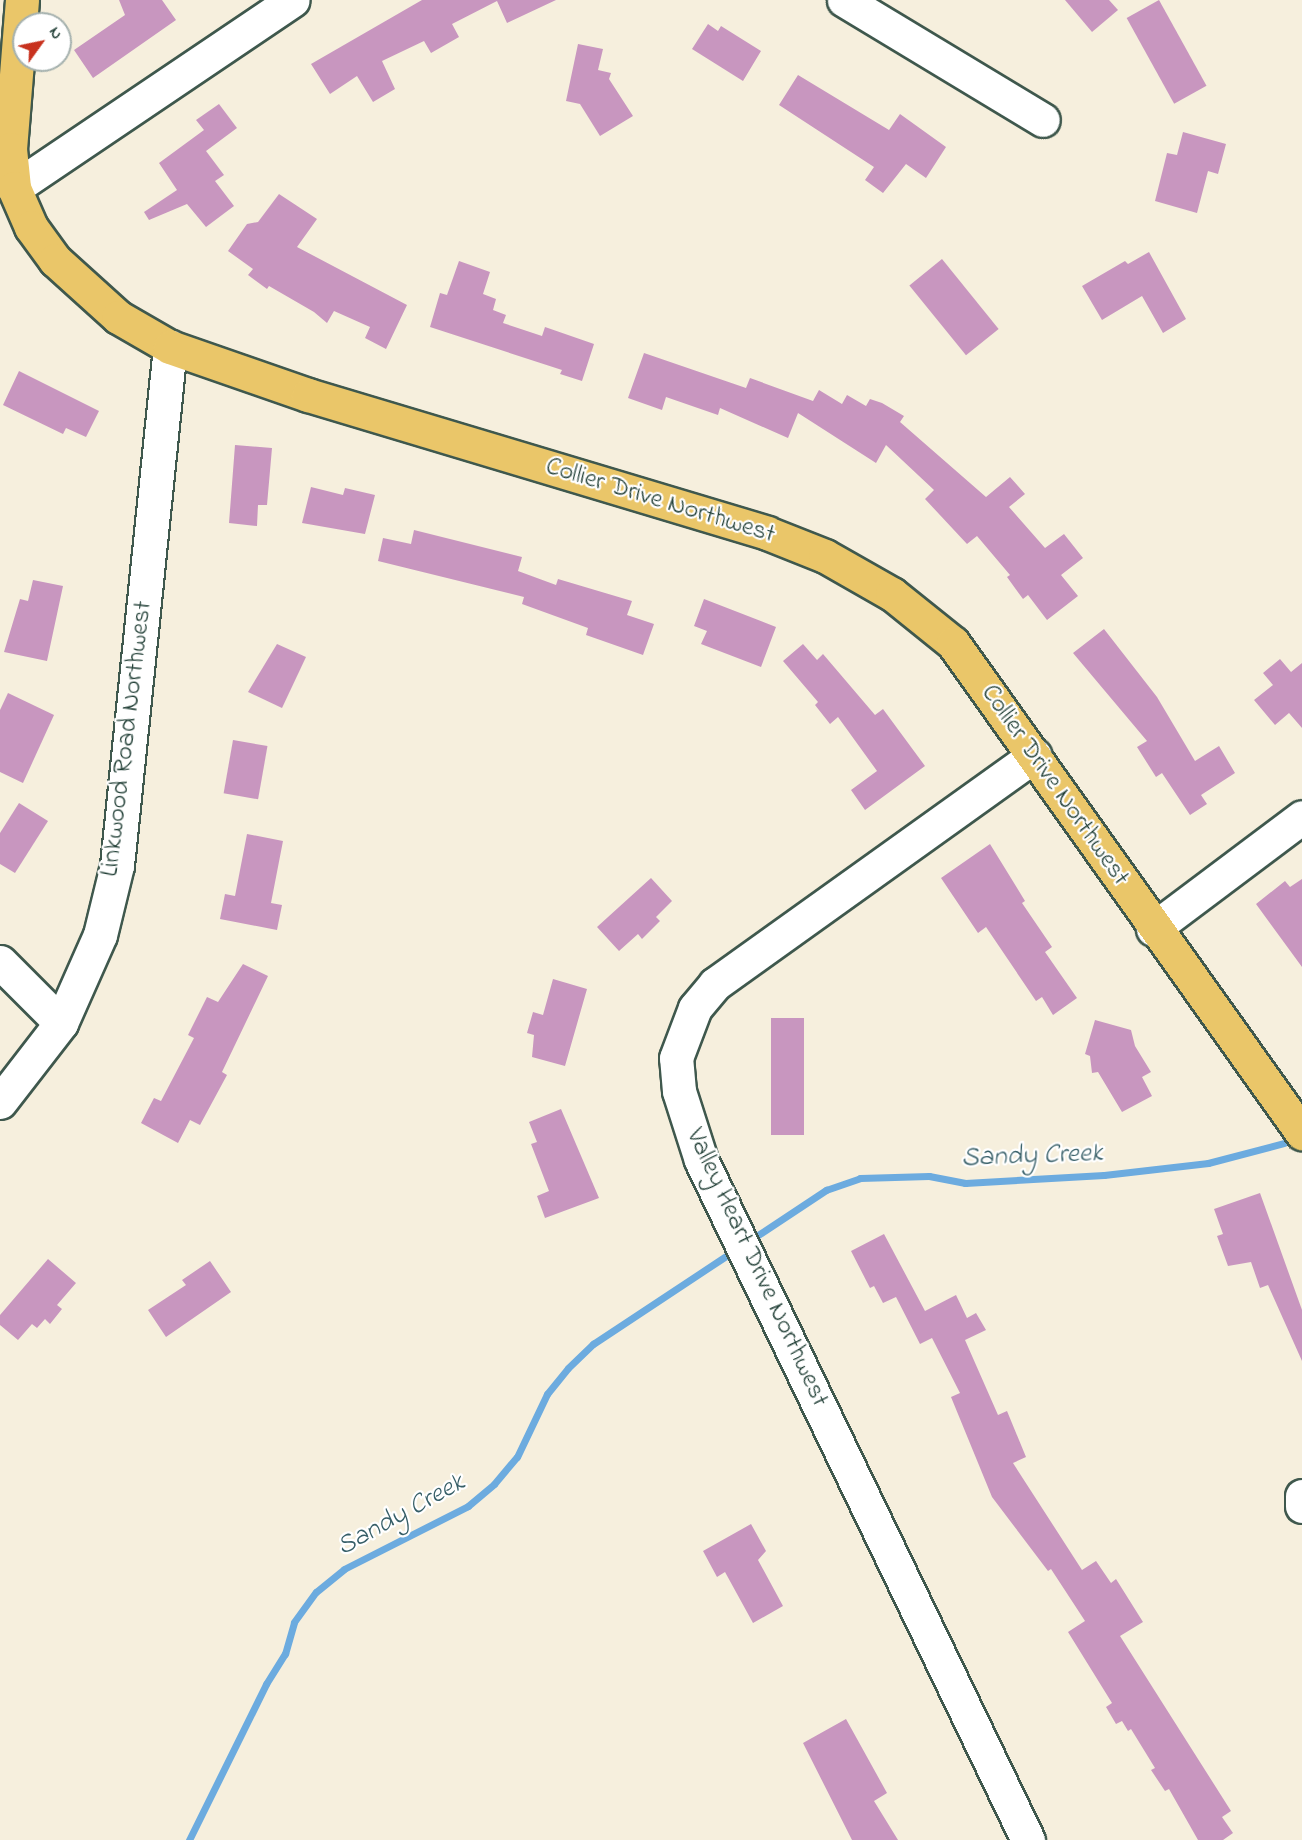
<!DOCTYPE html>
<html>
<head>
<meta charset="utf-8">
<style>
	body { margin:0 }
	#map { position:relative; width:1302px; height:1840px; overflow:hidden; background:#f6efdd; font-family:"Indie Flower",sans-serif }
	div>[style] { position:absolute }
	.stream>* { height:7px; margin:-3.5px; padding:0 3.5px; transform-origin:3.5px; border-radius:3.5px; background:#6cabdf }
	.building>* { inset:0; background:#c896bf; transform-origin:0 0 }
	.roads { filter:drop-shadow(2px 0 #3f584d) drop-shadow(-2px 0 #3f584d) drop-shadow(0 2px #3f584d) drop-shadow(0 -2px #3f584d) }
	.minor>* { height:33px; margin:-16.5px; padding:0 16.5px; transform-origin:16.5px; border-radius:16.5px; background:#fff }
	.major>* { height:33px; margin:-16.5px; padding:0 16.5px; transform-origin:16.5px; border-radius:16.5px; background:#eac669 }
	span { translate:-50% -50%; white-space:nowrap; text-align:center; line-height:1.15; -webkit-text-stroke:4.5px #fff; paint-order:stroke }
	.street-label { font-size:26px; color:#1f3d34 }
	.water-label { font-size:27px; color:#365e67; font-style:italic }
	.north { position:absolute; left:12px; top:12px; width:60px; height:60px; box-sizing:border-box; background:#fff; border:2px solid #a5b1ae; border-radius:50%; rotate:57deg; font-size:16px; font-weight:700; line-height:24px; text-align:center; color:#1f3d34 }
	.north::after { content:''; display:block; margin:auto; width:21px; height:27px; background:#c8321e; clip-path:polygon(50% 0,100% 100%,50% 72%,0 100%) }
</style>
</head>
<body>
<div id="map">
	<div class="stream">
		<div style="left:758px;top:1235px;width:82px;rotate:-33.5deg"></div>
		<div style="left:826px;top:1190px;width:36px;rotate:-19deg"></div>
		<div style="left:860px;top:1178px;width:69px;rotate:-1.7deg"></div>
		<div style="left:929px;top:1176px;width:37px;rotate:11deg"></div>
		<div style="left:965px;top:1183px;width:139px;rotate:-3.3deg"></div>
		<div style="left:1104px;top:1175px;width:105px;rotate:-6.6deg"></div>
		<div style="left:1208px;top:1163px;width:79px;rotate:-14.7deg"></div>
		<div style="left:189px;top:1840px;width:174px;rotate:-63.7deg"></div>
		<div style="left:266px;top:1684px;width:36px;rotate:-58deg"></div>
		<div style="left:285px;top:1654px;width:33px;rotate:-74deg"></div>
		<div style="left:294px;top:1622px;width:37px;rotate:-54deg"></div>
		<div style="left:316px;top:1592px;width:36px;rotate:-39deg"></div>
		<div style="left:344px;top:1569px;width:139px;rotate:-26.9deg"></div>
		<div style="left:468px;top:1506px;width:34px;rotate:-40deg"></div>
		<div style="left:494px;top:1484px;width:35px;rotate:-50deg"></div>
		<div style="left:517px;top:1457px;width:70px;rotate:-64.5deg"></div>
		<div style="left:547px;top:1394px;width:33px;rotate:-51deg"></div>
		<div style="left:568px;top:1368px;width:35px;rotate:-44deg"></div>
		<div style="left:593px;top:1344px;width:159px;rotate:-33.5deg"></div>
	</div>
	<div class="building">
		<div style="clip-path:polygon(119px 0,162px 0,176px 20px,93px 78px,74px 50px,125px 15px)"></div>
		<div style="clip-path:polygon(422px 0,556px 0,507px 23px,497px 1px,452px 24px,459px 37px,431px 53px,424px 41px,382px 61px,395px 89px,373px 102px,357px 76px,330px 94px,311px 64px)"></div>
		<div style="clip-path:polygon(1065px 0,1109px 0,1118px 10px,1092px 32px)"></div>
		<div style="left:1159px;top:0;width:98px;height:37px;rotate:61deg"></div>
		<div style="clip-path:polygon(708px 24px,718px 31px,721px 26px,761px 51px,743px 81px,692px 49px)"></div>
		<div style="clip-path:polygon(578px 44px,603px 49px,598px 70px,611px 73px,609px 79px,633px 116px,600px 136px,580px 104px,566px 101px)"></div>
		<div style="clip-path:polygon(798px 75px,889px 130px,900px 114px,946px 147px,926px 178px,906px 164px,883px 193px,865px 180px,874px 167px,779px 105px)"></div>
		<div style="clip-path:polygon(219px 104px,237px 128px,206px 151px,224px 175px,215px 181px,234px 206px,206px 227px,187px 204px,149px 220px,144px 212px,177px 190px,159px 163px,204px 130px,196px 120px)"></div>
		<div style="clip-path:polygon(1183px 132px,1226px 144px,1218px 174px,1208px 171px,1197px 213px,1155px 201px,1167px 153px,1177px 155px)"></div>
		<div style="clip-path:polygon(279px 194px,317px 219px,297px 247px,407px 305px,386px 349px,365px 338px,370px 327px,334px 311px,327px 323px,314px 312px,269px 286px,267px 289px,248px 275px,253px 269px,228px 251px,247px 224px,258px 222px)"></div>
		<div style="clip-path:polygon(1149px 252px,1186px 319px,1163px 333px,1142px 296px,1102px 320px,1082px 286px,1125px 261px,1128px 264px)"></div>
		<div style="left:942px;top:259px;width:90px;height:42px;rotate:51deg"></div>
		<div style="clip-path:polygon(459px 261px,490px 272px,483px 294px,496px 299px,493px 310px,506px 315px,503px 323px,542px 336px,545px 327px,594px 344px,582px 381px,560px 374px,562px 370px,430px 327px,440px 293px,447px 295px)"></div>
		<div style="clip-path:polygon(644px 353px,746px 388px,750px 378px,813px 401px,819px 390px,842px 404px,847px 395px,866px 406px,870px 399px,882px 403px,904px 416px,900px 422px,986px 497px,1010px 477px,1025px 494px,1009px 507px,1045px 548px,1064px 534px,1083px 558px,1061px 575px,1078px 596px,1047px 620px,1028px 595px,1023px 599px,1007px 577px,1010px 575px,977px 536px,967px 544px,925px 499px,934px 490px,886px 445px,876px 463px,798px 413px,788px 438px,720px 408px,718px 415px,666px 397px,662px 410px,628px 398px)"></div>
		<div style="clip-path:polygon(19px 371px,99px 411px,86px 437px,66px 428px,63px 434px,3px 405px)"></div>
		<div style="clip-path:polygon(235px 445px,272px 448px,267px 505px,258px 505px,257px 526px,229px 523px)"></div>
		<div style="clip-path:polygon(311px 487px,343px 495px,345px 488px,375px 495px,365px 534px,302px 523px)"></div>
		<div style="clip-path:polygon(414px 530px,522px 557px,518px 571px,556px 585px,558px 579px,632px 601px,627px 615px,654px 624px,643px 655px,586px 635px,588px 628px,522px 604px,524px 597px,378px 561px,383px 538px,411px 544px)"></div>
		<div style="clip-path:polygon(33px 580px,63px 586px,47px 661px,4px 652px,20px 599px,28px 601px)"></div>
		<div style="clip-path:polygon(704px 599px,776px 627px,761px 667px,701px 644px,707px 631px,694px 626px)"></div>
		<div style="clip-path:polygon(1104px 629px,1157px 697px,1195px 761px,1219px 746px,1235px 773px,1201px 795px,1207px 804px,1190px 815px,1162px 773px,1156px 777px,1137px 747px,1147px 741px,1073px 653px)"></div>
		<div style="clip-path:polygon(277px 644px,306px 657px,282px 708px,248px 692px)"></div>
		<div style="clip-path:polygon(803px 644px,817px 660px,823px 654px,875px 715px,883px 709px,925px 766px,865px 810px,851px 790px,877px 771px,838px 717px,830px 724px,815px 705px,818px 702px,783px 661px)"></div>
		<div style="clip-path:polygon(1280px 659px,1291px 672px,1302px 663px,1302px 728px,1289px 713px,1275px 725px,1254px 700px,1273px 685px,1263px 673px)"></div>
		<div style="clip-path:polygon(8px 693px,54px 715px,23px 783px,0 772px,0 710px)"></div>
		<div style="left:233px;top:740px;width:35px;height:54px;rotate:10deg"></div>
		<div style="clip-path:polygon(19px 803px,48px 821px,15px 873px,0 864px,0 833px)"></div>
		<div style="clip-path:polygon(247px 834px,283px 841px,271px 903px,282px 905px,277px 930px,220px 919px,225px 894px,235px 896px)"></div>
		<div style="clip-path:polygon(990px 844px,1025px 901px,1022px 903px,1052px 947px,1045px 952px,1077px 998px,1053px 1015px,1042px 997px,1036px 1001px,986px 927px,978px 933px,941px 878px)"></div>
		<div style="clip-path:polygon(651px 878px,672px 901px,656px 917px,660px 921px,642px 939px,638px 934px,619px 951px,597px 927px)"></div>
		<div style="clip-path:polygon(1302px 879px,1302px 967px,1256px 904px,1285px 881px,1290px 887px)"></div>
		<div style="clip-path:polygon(243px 964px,268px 976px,222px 1072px,227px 1075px,200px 1125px,190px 1120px,178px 1143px,141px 1123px,154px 1098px,161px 1101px,194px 1038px,188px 1035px,207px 997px,218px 1002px)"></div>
		<div style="clip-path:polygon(553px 979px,587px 989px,565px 1066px,532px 1057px,534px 1035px,527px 1033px,533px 1012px,543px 1015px)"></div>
		<div style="left:771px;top:1018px;width:33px;height:117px"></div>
		<div style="clip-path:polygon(1095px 1020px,1131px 1030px,1135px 1046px,1151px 1072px,1142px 1077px,1152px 1096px,1122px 1112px,1098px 1072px,1092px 1073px,1090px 1056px,1085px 1054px)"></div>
		<div style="clip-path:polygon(561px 1109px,599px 1198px,545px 1218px,537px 1196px,549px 1191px,531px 1144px,537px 1142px,529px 1122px)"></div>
		<div style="clip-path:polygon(1260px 1193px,1302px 1310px,1302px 1361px,1268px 1285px,1260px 1288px,1251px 1262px,1228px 1266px,1217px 1236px,1223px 1234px,1214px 1209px)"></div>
		<div style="clip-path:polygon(884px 1234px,925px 1311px,956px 1295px,967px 1318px,976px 1313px,986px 1330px,965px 1340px,998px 1415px,1007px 1411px,1026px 1457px,1013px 1463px,1082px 1570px,1096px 1561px,1111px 1583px,1116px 1579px,1143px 1622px,1120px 1636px,1231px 1811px,1222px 1817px,1233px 1833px,1223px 1840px,1198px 1840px,1169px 1789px,1165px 1791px,1151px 1770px,1155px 1768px,1131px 1729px,1128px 1731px,1122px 1721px,1116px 1724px,1106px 1707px,1112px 1703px,1068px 1632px,1085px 1621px,1051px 1569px,1048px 1571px,992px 1497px,951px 1397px,960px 1393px,932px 1338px,920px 1344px,896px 1297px,883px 1303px,874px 1286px,870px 1288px,851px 1251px)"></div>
		<div style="clip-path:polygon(48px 1259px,76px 1283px,57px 1305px,62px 1309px,50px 1324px,45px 1319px,37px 1328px,32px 1324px,18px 1340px,0 1325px,0 1315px)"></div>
		<div style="clip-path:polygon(210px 1261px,231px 1292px,166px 1337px,148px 1310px,186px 1285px,182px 1280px)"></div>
		<div style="clip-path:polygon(751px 1524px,766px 1551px,758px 1560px,783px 1606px,753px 1623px,725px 1572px,717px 1577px,703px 1551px)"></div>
		<div style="clip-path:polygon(846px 1719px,887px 1793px,874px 1801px,898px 1840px,852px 1840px,803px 1743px)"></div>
	</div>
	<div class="roads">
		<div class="minor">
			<div style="left:844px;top:0;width:232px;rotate:31.1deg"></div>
			<div style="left:14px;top:188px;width:336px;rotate:-34deg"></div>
			<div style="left:1153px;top:929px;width:186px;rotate:-36.9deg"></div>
			<div style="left:0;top:962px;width:86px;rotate:45deg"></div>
			<div style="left:0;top:1102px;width:100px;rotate:-52.3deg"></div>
			<div style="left:61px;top:1023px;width:96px;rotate:-66.1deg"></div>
			<div style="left:100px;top:935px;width:72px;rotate:-76.3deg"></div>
			<div style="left:117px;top:865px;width:521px;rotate:-84.16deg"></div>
			<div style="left:1302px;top:1496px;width:10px;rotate:90deg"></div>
			<div style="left:1028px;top:1840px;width:755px;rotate:-115.68deg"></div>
			<div style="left:701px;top:1160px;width:72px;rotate:-107.7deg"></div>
			<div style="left:679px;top:1091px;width:33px;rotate:-95deg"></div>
			<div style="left:676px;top:1058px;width:53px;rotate:-69.2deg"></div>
			<div style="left:695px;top:1008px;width:31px;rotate:-50deg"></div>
			<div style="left:715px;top:984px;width:393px;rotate:-35.6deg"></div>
		</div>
		<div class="major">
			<div style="left:22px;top:0;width:149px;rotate:94.6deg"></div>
			<div style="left:10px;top:149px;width:39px;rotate:84deg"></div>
			<div style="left:14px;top:188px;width:43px;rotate:66.4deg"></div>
			<div style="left:31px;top:227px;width:41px;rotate:54deg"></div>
			<div style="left:55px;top:260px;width:85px;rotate:42.1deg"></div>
			<div style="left:118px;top:317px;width:60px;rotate:30deg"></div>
			<div style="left:170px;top:347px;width:146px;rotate:19.2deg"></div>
			<div style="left:308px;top:395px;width:479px;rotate:16.7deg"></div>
			<div style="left:767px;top:533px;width:62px;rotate:21.6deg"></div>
			<div style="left:825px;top:556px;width:77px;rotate:29.6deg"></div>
			<div style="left:892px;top:594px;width:78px;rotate:38.8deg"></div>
			<div style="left:953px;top:643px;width:602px;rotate:54.54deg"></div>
		</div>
	</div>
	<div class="street-label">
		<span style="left:660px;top:502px;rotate:17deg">Collier Drive Northwest</span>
		<span style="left:128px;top:739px;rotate:-83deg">Linkwood Road Northwest</span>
		<span style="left:1054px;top:786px;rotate:55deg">Collier Drive Northwest</span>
		<span style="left:756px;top:1268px;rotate:65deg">Valley Heart Drive Northwest</span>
	</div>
	<div class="water-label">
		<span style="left:1032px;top:1156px;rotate:-2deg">Sandy Creek</span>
		<span style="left:401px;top:1515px;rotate:-29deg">Sandy Creek</span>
	</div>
	<div class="north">N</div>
</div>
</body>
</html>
